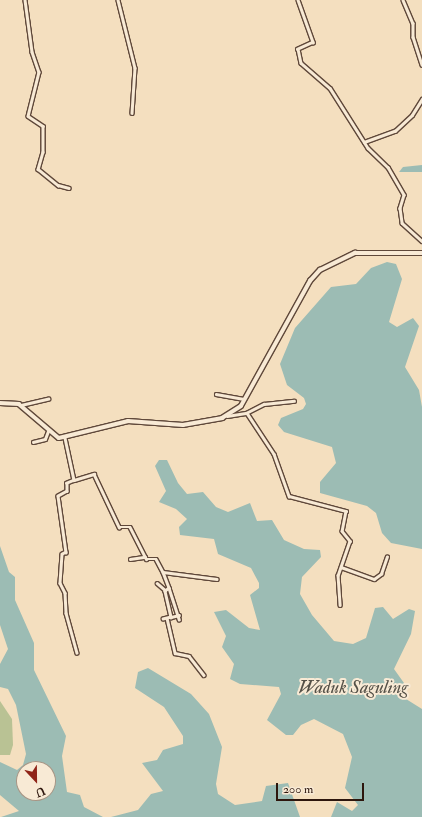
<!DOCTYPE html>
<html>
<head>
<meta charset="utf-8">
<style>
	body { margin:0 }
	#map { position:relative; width:422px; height:817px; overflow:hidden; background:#f4dfbf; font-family:"IM FELL Double Pica",serif }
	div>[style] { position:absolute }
	.green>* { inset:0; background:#b9c294 }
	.water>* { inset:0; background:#9cbcb4 }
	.roads { filter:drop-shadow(1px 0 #5f483a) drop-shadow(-1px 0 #5f483a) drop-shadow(0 1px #5f483a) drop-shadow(0 -1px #5f483a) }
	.minor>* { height:2.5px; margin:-1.25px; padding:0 1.25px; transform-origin:1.25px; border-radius:1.25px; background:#f8ead5 }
	.secondary>* { height:3.5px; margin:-1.75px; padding:0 1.75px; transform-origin:1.75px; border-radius:1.75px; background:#f8ead5 }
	span { translate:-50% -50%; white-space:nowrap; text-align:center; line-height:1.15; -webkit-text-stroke:4px #f8ead5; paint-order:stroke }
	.water-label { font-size:18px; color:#545047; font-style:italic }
	.north { position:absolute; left:16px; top:761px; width:40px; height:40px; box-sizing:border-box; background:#f8ead5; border:1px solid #a79585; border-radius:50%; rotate:158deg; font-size:11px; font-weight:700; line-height:16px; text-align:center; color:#2d160d }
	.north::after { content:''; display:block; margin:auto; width:14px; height:18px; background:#8f2418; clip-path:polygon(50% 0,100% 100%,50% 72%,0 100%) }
	.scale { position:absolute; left:276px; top:783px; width:88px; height:18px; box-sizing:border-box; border:2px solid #2d160d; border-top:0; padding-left:5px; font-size:12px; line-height:14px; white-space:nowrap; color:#2d160d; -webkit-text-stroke:3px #f8ead5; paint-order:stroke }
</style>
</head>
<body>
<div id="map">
	<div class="green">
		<div style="clip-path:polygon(0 701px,12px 719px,13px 745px,10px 755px,0 755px)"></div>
	</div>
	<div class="water">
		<div style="clip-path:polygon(422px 165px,422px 172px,399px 172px,403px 167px)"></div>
		<div style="clip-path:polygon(387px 262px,396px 264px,402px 279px,389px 322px,397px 327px,413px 318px,419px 326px,405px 367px,419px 390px,422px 407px,422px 549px,391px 543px,382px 533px,376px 513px,367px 506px,320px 493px,320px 482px,336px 463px,332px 447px,284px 432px,278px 425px,281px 418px,303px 409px,306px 404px,304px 398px,287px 385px,280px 364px,295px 328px,331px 287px,356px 284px,371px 268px)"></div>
		<div style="clip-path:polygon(167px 460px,178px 483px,187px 494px,203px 492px,216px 507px,228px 512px,250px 503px,257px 521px,272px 520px,284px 540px,304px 549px,320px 550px,321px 557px,302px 577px,300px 594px,312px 615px,334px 641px,353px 644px,366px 638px,375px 608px,383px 607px,393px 619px,409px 609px,415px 611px,411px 634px,394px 669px,404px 683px,406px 699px,422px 709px,422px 817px,331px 817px,337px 802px,352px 811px,358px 805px,345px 788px,352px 757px,343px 734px,314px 719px,301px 725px,293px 735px,286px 735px,267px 720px,281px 694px,279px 687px,240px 684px,230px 679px,234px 664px,222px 647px,226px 636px,214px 612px,226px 610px,249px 628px,260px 630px,250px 595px,259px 588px,259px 583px,251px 568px,218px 554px,214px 539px,180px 535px,179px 527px,187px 519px,176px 509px,159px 502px,166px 491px,155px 466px,159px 460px)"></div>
		<div style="clip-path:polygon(evenodd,0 546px,9px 572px,15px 577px,15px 600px,34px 643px,34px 670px,66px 736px,62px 756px,67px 792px,80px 795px,84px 807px,103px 817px,1px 817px,19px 811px,0 795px,0 762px,17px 770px,23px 765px,26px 754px,16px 705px,8px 689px,0 687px,0 664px,8px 649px,0 625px,0 546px,24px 769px,48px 769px,48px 793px,24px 793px,24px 769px)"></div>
		<div style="clip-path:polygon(148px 668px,191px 694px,209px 714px,222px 747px,216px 784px,218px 794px,235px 805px,262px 801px,266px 786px,288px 783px,300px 817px,111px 817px,138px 810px,151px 794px,163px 791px,142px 763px,157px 760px,163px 750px,183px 744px,183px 736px,164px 707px,135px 688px,138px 672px)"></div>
	</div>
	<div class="roads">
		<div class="minor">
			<div style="left:25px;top:0;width:52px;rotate:82.3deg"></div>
			<div style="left:32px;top:52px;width:21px;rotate:71deg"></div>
			<div style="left:39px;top:72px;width:45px;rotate:104deg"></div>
			<div style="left:28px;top:116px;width:18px;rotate:34deg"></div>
			<div style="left:43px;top:126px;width:26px;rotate:90deg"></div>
			<div style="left:43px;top:152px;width:18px;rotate:106deg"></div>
			<div style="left:38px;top:169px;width:26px;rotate:39deg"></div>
			<div style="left:58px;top:185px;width:11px;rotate:15deg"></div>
			<div style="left:118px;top:0;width:70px;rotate:76deg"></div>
			<div style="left:135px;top:68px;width:45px;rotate:93.8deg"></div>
			<div style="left:298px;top:0;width:45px;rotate:70.3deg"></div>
			<div style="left:313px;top:42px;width:17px;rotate:155deg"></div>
			<div style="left:298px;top:49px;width:14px;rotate:78deg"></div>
			<div style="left:301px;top:63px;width:38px;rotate:41deg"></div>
			<div style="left:330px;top:88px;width:71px;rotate:57.7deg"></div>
			<div style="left:368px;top:148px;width:28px;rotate:44deg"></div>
			<div style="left:388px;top:167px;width:32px;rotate:60deg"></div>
			<div style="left:404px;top:195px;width:14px;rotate:107deg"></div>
			<div style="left:400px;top:208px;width:15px;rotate:82deg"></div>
			<div style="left:402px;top:223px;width:27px;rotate:42deg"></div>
			<div style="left:403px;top:0;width:25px;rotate:67deg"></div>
			<div style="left:413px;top:23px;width:14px;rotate:90deg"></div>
			<div style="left:413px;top:37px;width:29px;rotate:72deg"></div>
			<div style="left:364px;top:142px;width:33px;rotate:-20deg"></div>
			<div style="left:395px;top:131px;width:23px;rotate:-43deg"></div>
			<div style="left:412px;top:115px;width:19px;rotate:-58deg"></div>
			<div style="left:216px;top:394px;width:28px;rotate:10deg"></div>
			<div style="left:21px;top:405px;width:28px;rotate:-13deg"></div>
			<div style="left:246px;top:413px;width:20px;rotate:-27deg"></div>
			<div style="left:264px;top:404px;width:30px;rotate:-6deg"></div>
			<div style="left:227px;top:416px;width:20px;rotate:-9deg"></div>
			<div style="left:247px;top:413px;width:49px;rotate:56.6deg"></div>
			<div style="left:274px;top:454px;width:45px;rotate:70.3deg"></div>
			<div style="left:289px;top:496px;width:59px;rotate:14.7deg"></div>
			<div style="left:346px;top:511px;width:20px;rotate:101deg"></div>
			<div style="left:342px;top:531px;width:13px;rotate:51deg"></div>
			<div style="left:350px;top:541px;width:36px;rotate:109deg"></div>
			<div style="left:338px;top:575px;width:30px;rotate:86deg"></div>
			<div style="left:65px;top:438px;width:43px;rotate:77.9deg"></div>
			<div style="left:74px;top:480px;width:21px;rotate:-17deg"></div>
			<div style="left:94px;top:474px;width:59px;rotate:64.7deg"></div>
			<div style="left:119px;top:527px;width:11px"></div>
			<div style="left:130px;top:527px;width:36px;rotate:63deg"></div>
			<div style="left:146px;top:559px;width:10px"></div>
			<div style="left:156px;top:559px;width:15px;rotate:62deg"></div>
			<div style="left:163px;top:572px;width:54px;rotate:7.4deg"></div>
			<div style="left:33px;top:442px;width:12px;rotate:-14deg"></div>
			<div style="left:45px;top:439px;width:9px;rotate:-69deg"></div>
			<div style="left:74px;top:480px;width:8px;rotate:157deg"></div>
			<div style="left:67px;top:483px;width:8px;rotate:90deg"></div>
			<div style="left:67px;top:491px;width:10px;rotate:151deg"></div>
			<div style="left:58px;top:496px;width:57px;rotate:81.9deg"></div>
			<div style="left:66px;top:552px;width:4px;rotate:153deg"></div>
			<div style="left:62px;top:554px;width:29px;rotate:94deg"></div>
			<div style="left:60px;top:583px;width:11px;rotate:63deg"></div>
			<div style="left:65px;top:593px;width:20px;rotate:87deg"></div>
			<div style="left:66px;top:613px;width:41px;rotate:74.6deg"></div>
			<div style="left:130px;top:559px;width:15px;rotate:-8deg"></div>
			<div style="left:341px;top:567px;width:35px;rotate:20deg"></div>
			<div style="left:374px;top:579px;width:9px;rotate:-36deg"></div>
			<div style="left:381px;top:574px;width:18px;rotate:-71deg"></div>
			<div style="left:163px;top:572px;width:17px;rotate:69deg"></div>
			<div style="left:169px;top:588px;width:5px;rotate:143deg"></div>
			<div style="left:165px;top:591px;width:27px;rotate:77deg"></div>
			<div style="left:171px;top:617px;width:8px;rotate:166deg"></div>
			<div style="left:157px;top:583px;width:11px;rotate:41deg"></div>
			<div style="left:169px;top:588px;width:33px;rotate:72deg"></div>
			<div style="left:171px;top:617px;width:8px;rotate:-14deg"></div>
			<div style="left:167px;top:618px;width:36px;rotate:77deg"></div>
			<div style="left:175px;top:653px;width:14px;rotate:12deg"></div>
			<div style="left:189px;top:656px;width:24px;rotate:52deg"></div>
		</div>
		<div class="secondary">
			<div style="left:0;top:403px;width:19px;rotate:3deg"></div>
			<div style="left:19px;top:404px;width:52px;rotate:40.4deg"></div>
			<div style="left:59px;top:438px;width:71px;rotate:-13.8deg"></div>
			<div style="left:128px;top:421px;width:55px;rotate:4.2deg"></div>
			<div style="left:183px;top:425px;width:40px;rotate:-10deg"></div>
			<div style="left:222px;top:418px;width:22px;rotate:-32deg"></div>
			<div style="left:241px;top:406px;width:143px;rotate:-61.1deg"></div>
			<div style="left:310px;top:281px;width:15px;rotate:-48deg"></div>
			<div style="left:320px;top:270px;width:39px;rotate:-26deg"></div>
			<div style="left:355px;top:253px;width:67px"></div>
		</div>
	</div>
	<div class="water-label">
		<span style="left:353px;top:688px">Waduk Saguling</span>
	</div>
	<div class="north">U</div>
	<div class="scale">200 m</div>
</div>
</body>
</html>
